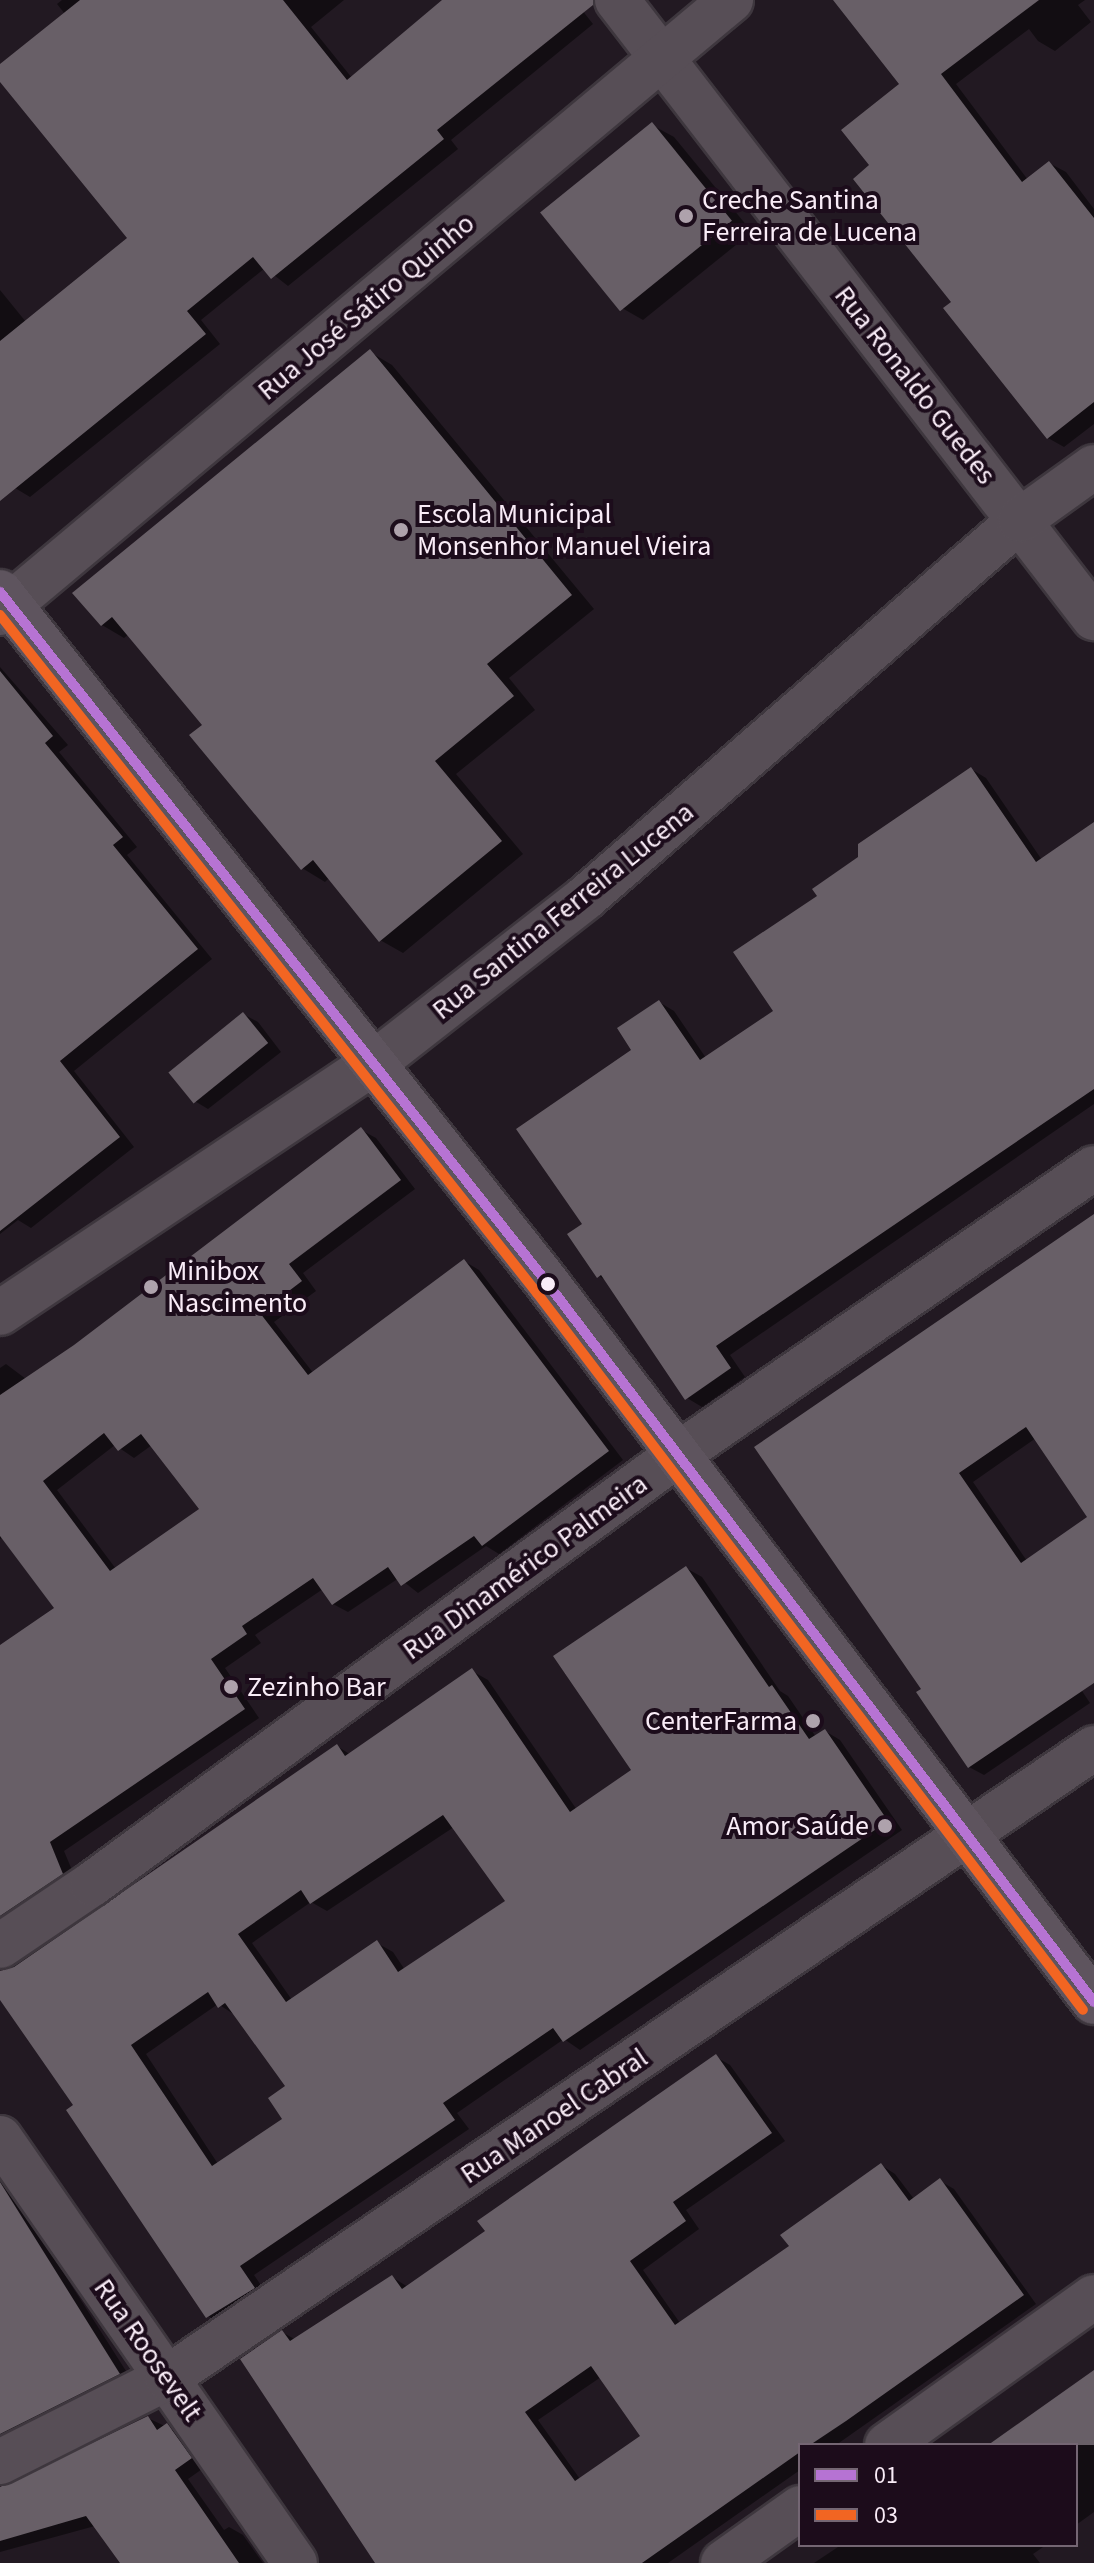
<!DOCTYPE html>
<html>
<head>
<meta charset="utf-8">
<style>
	body { margin:0 }
	#map { position:relative; width:1094px; height:2563px; overflow:hidden; background:#221922; font-family:"Source Sans 3",sans-serif }
	div>[style] { position:absolute }
	.shadow>* { inset:0; background:#0007 }
	.building>* { inset:0; background:#685f67; transform-origin:0 0 }
	.roads { filter:drop-shadow(2px 0 #3e373e) drop-shadow(-2px 0 #3e373e) drop-shadow(0 2px #3e373e) drop-shadow(0 -2px #3e373e) }
	.minor>* { height:44px; margin:-22px; padding:0 22px; transform-origin:22px; border-radius:22px; background:#574e56 }
	.major>* { height:44px; margin:-22px; padding:0 22px; transform-origin:22px; border-radius:22px; background:#5e545e }
	.bus-1>* { height:10px; margin:-5px; padding:0 5px; transform-origin:5px; border-radius:5px; background:#b673d3 }
	.bus-2>* { height:10px; margin:-5px; padding:0 5px; transform-origin:5px; border-radius:5px; background:#f26522 }
	.dots>* { width:22px; height:22px; translate:-50% -50%; box-sizing:border-box; border:4px solid #1c0c1b; border-radius:50% }
	span { translate:-50% -50%; white-space:nowrap; text-align:center; line-height:1.15; -webkit-text-stroke:8px #1c0c1b; paint-order:stroke }
	.poi-label { font-size:28px; color:#f9ecf7 }
	.left { translate:0 -50%; text-align:left }
	.right { translate:-100% -50%; text-align:right }
	.street-label { font-size:28px; color:#f9ecf7 }
	.legend { position:absolute; left:798px; top:2443px; width:280px; height:104px; box-sizing:border-box; background:#1c0c1b; border:2px solid #746673; margin:0; padding:10px 14px; list-style:none; font-size:24px; color:#f9ecf7 }
	.legend li { display:flex; align-items:center; gap:16px; height:40px }
	.legend b { width:40px; border:2px solid #746673 }
</style>
</head>
<body>
<div id="map">
	<div class="shadow">
		<div style="clip-path:polygon(62px 0,344px 0,311px 27px,352px 78px,450px 0,574px 0,593px 24px,451px 140px,458px 149px,288px 286px,265px 268px,201px 320px,220px 344px,30px 497px,15px 488px,0 470px,0 290px,26px 322px,130px 238px,0 79px,0 67px,65px 14px,57px 4px)"></div>
		<div style="clip-path:polygon(835px 0,1085px 0,1078px 5px,1091px 22px,1055px 51px,1038px 41px,1029px 29px,956px 84px,1028px 180px,1049px 163px,1066px 172px,1094px 209px,1094px 424px,1064px 447px,1048px 438px,954px 303px,872px 165px,902px 85px)"></div>
		<div style="clip-path:polygon(652px 125px,674px 137px,752px 232px,643px 320px,622px 308px)"></div>
		<div style="clip-path:polygon(370px 352px,392px 365px,594px 609px,509px 678px,535px 710px,456px 774px,523px 854px,403px 953px,380px 940px,329px 878px,325px 882px,302px 868px,205px 725px,129px 634px,124px 638px,102px 625px)"></div>
		<div style="clip-path:polygon(0 667px,68px 745px,59px 752px,137px 847px,127px 855px,212px 959px,74px 1071px,134px 1147px,31px 1228px,18px 1220px,0 1234px)"></div>
		<div style="clip-path:polygon(971px 769px,986px 778px,1042px 860px,1094px 825px,1094px 1104px,730px 1355px,745px 1377px,702px 1407px,687px 1398px,608px 1282px,599px 1276px,585px 1224px,634px 1051px,659px 1002px,674px 1011px,706px 1058px,776px 1011px,820px 897px,860px 858px)"></div>
		<div style="clip-path:polygon(243px 1014px,258px 1022px,281px 1052px,208px 1109px,193px 1100px)"></div>
		<div style="clip-path:polygon(evenodd,361px 1130px,376px 1138px,415px 1189px,303px 1273px,316px 1291px,274px 1322px,314px 1374px,464px 1261px,479px 1270px,623px 1460px,499px 1554px,486px 1546px,418px 1593px,399px 1578px,348px 1612px,333px 1604px,323px 1589px,255px 1635px,261px 1643px,225px 1668px,259px 1718px,64px 1851px,77px 1882px,0 1925px,0 1647px,57px 1608px,3px 1537px,0 1539px,0 1368px,6px 1364px,26px 1379px,75px 1347px,361px 1130px,115px 1445px,134px 1458px,152px 1445px,202px 1510px,116px 1569px,57px 1490px,115px 1445px)"></div>
		<div style="clip-path:polygon(evenodd,1094px 1216px,1094px 1683px,1082px 1691px,1090px 1703px,984px 1775px,969px 1767px,924px 1690px,757px 1447px,1094px 1216px,1036px 1438px,1090px 1518px,1027px 1561px,973px 1482px,1036px 1438px)"></div>
		<div style="clip-path:polygon(evenodd,686px 1568px,702px 1577px,780px 1691px,788px 1696px,816px 1737px,825px 1731px,840px 1740px,902px 1830px,580px 2050px,564px 2039px,457px 2113px,469px 2129px,254px 2275px,269px 2297px,223px 2325px,208px 2316px,76px 2106px,0 1996px,0 1976px,337px 1746px,351px 1755px,472px 1671px,488px 1680px,577px 1810px,634px 1771px,686px 1568px,454px 1827px,507px 1902px,405px 1970px,393px 1952px,377px 1943px,292px 2000px,252px 1943px,311px 1902px,327px 1911px,454px 1827px,686px 1568px,218px 2004px,235px 2015px,288px 2087px,285px 2119px,218px 2164px,146px 2054px,218px 2004px)"></div>
		<div style="clip-path:polygon(evenodd,716px 2057px,730px 2065px,785px 2141px,686px 2210px,699px 2229px,643px 2270px,680px 2323px,791px 2247px,881px 2165px,895px 2174px,914px 2199px,940px 2181px,954px 2189px,1036px 2304px,836px 2445px,800px 2445px,800px 2470px,668px 2563px,377px 2563px,282px 2332px,296px 2340px,392px 2277px,408px 2287px,488px 2231px,716px 2057px,601px 2377px,642px 2436px,580px 2479px,538px 2420px,601px 2377px)"></div>
		<div style="clip-path:polygon(0 2173px,133px 2382px,0 2450px)"></div>
		<div style="clip-path:polygon(1094px 2372px,1094px 2512px,1076px 2525px,1076px 2445px,988px 2445px)"></div>
		<div style="clip-path:polygon(148px 2418px,181px 2434px,205px 2467px,188px 2479px,224px 2530px,229px 2527px,243px 2535px,263px 2563px,122px 2563px,95px 2526px,0 2552px,0 2488px)"></div>
		<div style="clip-path:polygon(841px 2545px,1046px 2545px,1033px 2554px,1040px 2563px,814px 2563px)"></div>
	</div>
	<div class="building">
		<div style="clip-path:polygon(80px 0,283px 0,347px 80px,442px 0,593px 0,593px 5px,437px 130px,444px 139px,271px 279px,253px 257px,187px 311px,206px 334px,0 501px,0 341px,127px 238px,0 82px,0 64px)"></div>
		<div style="clip-path:polygon(833px 0,1039px 0,941px 74px,1022px 182px,1049px 161px,1094px 218px,1094px 402px,1047px 439px,943px 308px,951px 302px,853px 179px,869px 165px,841px 130px,899px 84px)"></div>
		<div style="left:652px;top:122px;width:127px;height:144px;rotate:51deg"></div>
		<div style="clip-path:polygon(370px 349px,572px 595px,487px 664px,514px 696px,435px 761px,502px 841px,379px 942px,313px 860px,301px 870px,189px 735px,202px 725px,112px 617px,101px 626px,72px 593px)"></div>
		<div style="clip-path:polygon(0 671px,53px 736px,45px 743px,123px 837px,113px 845px,198px 949px,60px 1061px,120px 1137px,0 1231px)"></div>
		<div style="clip-path:polygon(971px 767px,1036px 862px,1094px 822px,1094px 1089px,716px 1346px,731px 1368px,685px 1400px,601px 1275px,597px 1278px,567px 1234px,582px 1224px,516px 1129px,631px 1050px,617px 1028px,659px 1000px,700px 1060px,773px 1011px,733px 952px,817px 896px,812px 889px,858px 857px,858px 844px)"></div>
		<div style="left:243px;top:1012px;width:40px;height:96px;rotate:51deg"></div>
		<div style="clip-path:polygon(evenodd,361px 1127px,401px 1180px,289px 1264px,302px 1281px,260px 1313px,308px 1375px,464px 1259px,609px 1451px,482px 1546px,474px 1536px,401px 1586px,388px 1567px,332px 1605px,313px 1578px,242px 1626px,247px 1634px,211px 1659px,245px 1709px,50px 1842px,63px 1874px,0 1916px,0 1645px,54px 1608px,0 1536px,0 1395px,74px 1345px,361px 1127px,104px 1433px,118px 1451px,141px 1434px,199px 1509px,110px 1571px,43px 1481px,104px 1433px)"></div>
		<div style="clip-path:polygon(evenodd,1094px 1214px,1094px 1683px,968px 1768px,916px 1692px,921px 1689px,754px 1447px,1094px 1214px,1026px 1427px,1087px 1517px,1021px 1563px,959px 1473px,1026px 1427px)"></div>
		<div style="clip-path:polygon(evenodd,686px 1566px,769px 1687px,772px 1685px,809px 1739px,825px 1729px,888px 1821px,563px 2042px,553px 2028px,443px 2103px,455px 2120px,240px 2266px,255px 2288px,206px 2318px,66px 2110px,73px 2105px,0 2000px,0 1971px,14px 1967px,337px 1744px,345px 1756px,472px 1668px,570px 1812px,631px 1770px,553px 1656px,686px 1566px,443px 1815px,505px 1901px,398px 1972px,377px 1940px,286px 2002px,238px 1934px,301px 1890px,310px 1904px,443px 1815px,686px 1566px,208px 1992px,218px 2008px,225px 2003px,285px 2086px,268px 2098px,282px 2119px,212px 2166px,131px 2045px,208px 1992px)"></div>
		<div style="clip-path:polygon(evenodd,716px 2054px,772px 2133px,673px 2202px,686px 2221px,630px 2261px,675px 2325px,789px 2246px,780px 2235px,881px 2163px,909px 2201px,940px 2178px,1024px 2295px,846px 2421px,810px 2445px,800px 2445px,800px 2452px,642px 2563px,375px 2563px,240px 2359px,282px 2330px,290px 2341px,392px 2275px,402px 2289px,485px 2231px,477px 2221px,716px 2054px,591px 2366px,640px 2436px,575px 2481px,525px 2412px,591px 2366px)"></div>
		<div style="clip-path:polygon(0 2182px,120px 2374px,0 2434px)"></div>
		<div style="clip-path:polygon(1094px 2370px,1094px 2445px,988px 2445px)"></div>
		<div style="clip-path:polygon(148px 2416px,157px 2430px,167px 2423px,192px 2458px,175px 2470px,239px 2563px,120px 2563px,86px 2516px,0 2541px,0 2487px)"></div>
	</div>
	<div class="roads">
		<div class="minor">
			<div style="left:617px;top:0;width:781px;rotate:52.34deg"></div>
			<div style="left:0;top:613px;width:954px;rotate:-39.98deg"></div>
			<div style="left:0;top:1313px;width:450px;rotate:-33.8deg"></div>
			<div style="left:374px;top:1063px;width:268px;rotate:-38deg"></div>
			<div style="left:585px;top:898px;width:576px;rotate:-40.99deg"></div>
			<div style="left:1020px;top:520px;width:91px;rotate:-35.6deg"></div>
			<div style="left:0;top:1946px;width:111px;rotate:-34deg"></div>
			<div style="left:92px;top:1884px;width:725px;rotate:-36.25deg"></div>
			<div style="left:677px;top:1455px;width:506px;rotate:-34.54deg"></div>
			<div style="left:0;top:2138px;width:517px;rotate:55.23deg"></div>
			<div style="left:887px;top:2445px;width:254px;rotate:-35.6deg"></div>
			<div style="left:0;top:2462px;width:187px;rotate:-26.7deg"></div>
			<div style="left:167px;top:2378px;width:1121px;rotate:-34.2deg"></div>
			<div style="left:723px;top:2563px;width:95px;rotate:-35.5deg"></div>
		</div>
		<div class="major">
			<div style="left:0;top:592px;width:883px;rotate:51.62deg"></div>
			<div style="left:548px;top:1284px;width:902px;rotate:52.75deg"></div>
		</div>
	</div>
	<div class="bus-1">
		<div style="left:0;top:592px;width:883px;rotate:51.62deg"></div>
		<div style="left:548px;top:1284px;width:902px;rotate:52.75deg"></div>
	</div>
	<div class="bus-2">
		<div style="left:0;top:615px;width:865px;rotate:51.62deg"></div>
		<div style="left:537px;top:1293px;width:901px;rotate:52.71deg"></div>
	</div>
	<div class="dots">
		<div style="left:686px;top:216px;background:#aea2ac"></div>
		<div style="left:401px;top:530px;background:#aea2ac"></div>
		<div style="left:548px;top:1284px;background:#f9ecf7"></div>
		<div style="left:151px;top:1287px;background:#aea2ac"></div>
		<div style="left:231px;top:1687px;background:#aea2ac"></div>
		<div style="left:813px;top:1721px;background:#aea2ac"></div>
		<div style="left:885px;top:1826px;background:#aea2ac"></div>
	</div>
	<div class="poi-label">
		<span class="left" style="left:702px;top:216px">Creche Santina<br>Ferreira de Lucena</span>
		<span class="left" style="left:417px;top:530px">Escola Municipal<br>Monsenhor Manuel Vieira</span>
		<span class="left" style="left:167px;top:1287px">Minibox<br>Nascimento</span>
		<span class="left" style="left:247px;top:1687px">Zezinho Bar</span>
		<span class="right" style="left:797px;top:1721px">CenterFarma</span>
		<span class="right" style="left:869px;top:1826px">Amor Saúde</span>
	</div>
	<div class="street-label">
		<span style="left:366px;top:307px;rotate:-40deg">Rua José Sátiro Quinho</span>
		<span style="left:915px;top:385px;rotate:52deg">Rua Ronaldo Guedes</span>
		<span style="left:563px;top:911px;rotate:-39deg">Rua Santina Ferreira Lucena</span>
		<span style="left:525px;top:1567px;rotate:-36deg">Rua Dinamérico Palmeira</span>
		<span style="left:554px;top:2116px;rotate:-34deg">Rua Manoel Cabral</span>
		<span style="left:148px;top:2350px;rotate:55deg">Rua Roosevelt</span>
	</div>
	<ul class="legend">
	<li><b style="height:10px;background:#b673d3"></b>01</li>
	<li><b style="height:10px;background:#f26522"></b>03</li>
	</ul>
</div>
</body>
</html>
